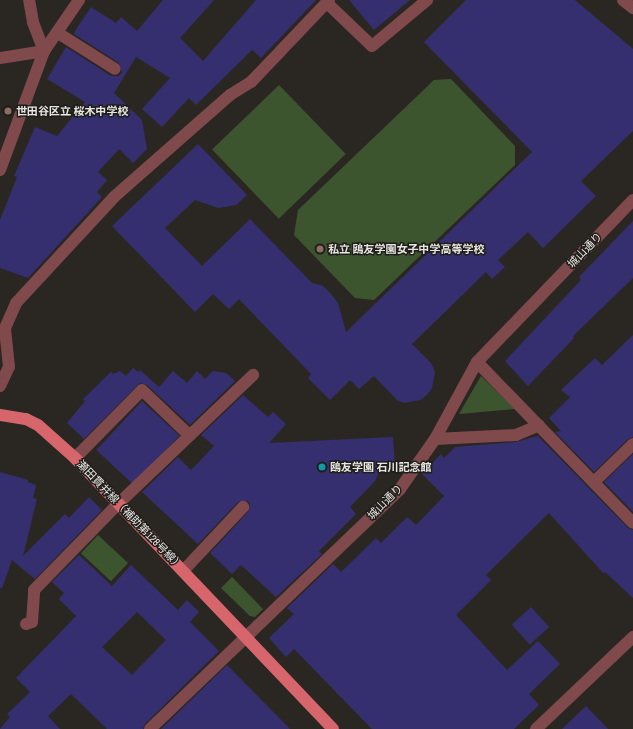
<!DOCTYPE html>
<html>
<head>
<meta charset="utf-8">
<style>
	body { margin:0 }
	#map { position:relative; width:633px; height:729px; overflow:hidden; background:#2a2723; font-family:"Archivo Narrow","Noto Sans JP",sans-serif }
	div>[style] { position:absolute }
	.green>* { inset:0; background:#3d552f; transform-origin:0 0 }
	.building>* { inset:0; background:#362f6f; transform-origin:0 0 }
	.minor>* { height:12px; margin:-6px; padding:0 6px; transform-origin:6px; border-radius:6px; background:#80494b }
	.major>* { height:12px; margin:-6px; padding:0 6px; transform-origin:6px; border-radius:6px; background:#d6666c }
	.dots>* { width:11px; height:11px; translate:-50% -50%; box-sizing:border-box; border:2px solid #201e1a; border-radius:50% }
	span { translate:-50% -50%; white-space:nowrap; text-align:center; line-height:1.15; -webkit-text-stroke:3px #201e1a; paint-order:stroke }
	.poi-label { font-size:11px; color:#e7e6e3; font-weight:700 }
	.left { translate:0 -50%; text-align:left }
	.street-label { font-size:11px; color:#e7e6e3 }
</style>
</head>
<body>
<div id="map">
	<div class="green">
		<div style="clip-path:polygon(451px 79px,515px 146px,515px 165px,374px 300px,355px 298px,294px 235px,298px 210px,434px 80px)"></div>
		<div style="left:279px;top:85px;width:96px;height:93px;rotate:46deg"></div>
		<div style="clip-path:polygon(481px 376px,515px 409px,459px 414px)"></div>
		<div style="left:98px;top:535px;width:41px;height:25px;rotate:43deg"></div>
		<div style="clip-path:polygon(232px 577px,263px 609px,255px 617px,250px 616px,221px 588px)"></div>
	</div>
	<div class="building">
		<div style="clip-path:polygon(163px 0,214px 0,180px 38px,203px 61px,256px 0,316px 0,261px 58px,252px 50px,196px 105px,189px 98px,162px 127px,142px 109px,170px 78px,136px 57px,114px 93px,142px 120px,147px 149px,133px 163px,119px 149px,98px 172px,107px 180px,97px 192px,102px 197px,28px 278px,0 268px,0 220px,17px 177px,14px 176px,35px 127px,57px 136px,85px 102px,47px 79px,66px 47px,111px 76px,118px 76px,122px 73px,119px 63px,74px 34px,75px 31px,91px 7px,116px 23px,121px 17px,137px 31px)"></div>
		<div style="clip-path:polygon(349px 0,410px 0,374px 30px)"></div>
		<div style="clip-path:polygon(466px 0,575px 0,633px 49px,633px 131px,581px 181px,596px 196px,543px 248px,528px 232px,498px 260px,505px 267px,492px 279px,486px 272px,412px 344px,431px 363px,435px 372px,432px 388px,427px 395px,420px 400px,404px 403px,397px 400px,374px 376px,359px 389px,350px 380px,330px 400px,308px 378px,311px 374px,239px 299px,229px 309px,213px 294px,195px 312px,112px 226px,198px 144px,247px 195px,236px 205px,218px 208px,195px 200px,165px 228px,202px 266px,250px 219px,312px 283px,323px 286px,331px 294px,338px 303px,346px 332px,532px 152px,424px 42px)"></div>
		<div style="clip-path:polygon(633px 221px,633px 278px,573px 336px,574px 338px,528px 386px,505px 361px,581px 280px,579px 277px)"></div>
		<div style="clip-path:polygon(633px 335px,633px 437px,628px 439px,594px 472px,555px 432px,561px 431px,549px 418px,570px 397px,561px 390px,595px 358px,602px 365px)"></div>
		<div style="clip-path:polygon(133px 368px,138px 372px,140px 370px,159px 387px,173px 371px,187px 383px,197px 371px,205px 379px,213px 371px,226px 373px,235px 381px,190px 425px,147px 385px,140px 383px,84px 439px,67px 423px,85px 401px,83px 399px,111px 372px,113px 374px,120px 371px,126px 376px)"></div>
		<div style="clip-path:polygon(243px 395px,268px 417px,273px 412px,286px 424px,269px 443px,393px 437px,395px 467px,379px 472px,375px 481px,350px 507px,356px 514px,319px 551px,322px 554px,276px 597px,241px 565px,232px 574px,210px 553px,248px 512px,250px 505px,248px 501px,238px 502px,198px 544px,142px 492px,178px 457px,191px 470px,214px 446px,201px 435px)"></div>
		<div style="left:142px;top:401px;width:51px;height:67px;rotate:43deg"></div>
		<div style="clip-path:polygon(538px 436px,628px 528px,633px 530px,633px 598px,605px 572px,604px 574px,549px 513px,486px 575px,491px 580px,456px 615px,507px 670px,538px 641px,560px 664px,529px 694px,539px 705px,514px 729px,372px 729px,294px 649px,286px 657px,269px 638px,294px 614px,287px 608px,333px 564px,341px 572px,376px 538px,381px 543px,407px 517px,416px 525px,444px 496px,422px 474px,441px 454px,444px 458px,455px 447px,516px 442px)"></div>
		<div style="clip-path:polygon(633px 454px,633px 512px,604px 482px)"></div>
		<div style="clip-path:polygon(0 472px,28px 480px,28px 482px,36px 485px,33px 498px,37px 499px,23px 556px,65px 514px,69px 518px,89px 497px,102px 510px,35px 579px,12px 560px,2px 588px,0 588px)"></div>
		<div style="clip-path:polygon(evenodd,79px 555px,112px 586px,131px 565px,178px 610px,187px 600px,199px 612px,190px 622px,219px 651px,145px 724px,143px 729px,107px 729px,71px 694px,48px 716px,60px 729px,0 729px,10px 717px,7px 714px,30px 692px,16px 678px,76px 616px,59px 599px,64px 593px,52px 582px,79px 555px,137px 612px,166px 640px,132px 675px,102px 647px,137px 612px)"></div>
		<div style="left:531px;top:607px;width:27px;height:26px;rotate:48deg"></div>
		<div style="clip-path:polygon(227px 665px,290px 729px,161px 729px)"></div>
		<div style="clip-path:polygon(586px 706px,608px 729px,562px 729px)"></div>
	</div>
	<div class="minor">
		<div style="left:623px;top:0;width:13px;rotate:39deg"></div>
		<div style="left:327px;top:3px;width:62px;rotate:43.7deg"></div>
		<div style="left:372px;top:46px;width:72px;rotate:-39.9deg"></div>
		<div style="left:58px;top:33px;width:67px;rotate:32.3deg"></div>
		<div style="left:0;top:58px;width:45px;rotate:-9deg"></div>
		<div style="left:44px;top:51px;width:31px;rotate:-111deg"></div>
		<div style="left:33px;top:22px;width:22px;rotate:-100deg"></div>
		<div style="left:0;top:170px;width:127px;rotate:-69.7deg"></div>
		<div style="left:44px;top:51px;width:62px;rotate:-55.5deg"></div>
		<div style="left:477px;top:362px;width:224px;rotate:45.9deg"></div>
		<div style="left:0;top:386px;width:21px;rotate:-65deg"></div>
		<div style="left:9px;top:367px;width:39px;rotate:-96deg"></div>
		<div style="left:5px;top:328px;width:27px;rotate:-66deg"></div>
		<div style="left:16px;top:303px;width:144px;rotate:-47.2deg"></div>
		<div style="left:114px;top:197px;width:154px;rotate:-41.3deg"></div>
		<div style="left:230px;top:95px;width:25px;rotate:-32deg"></div>
		<div style="left:251px;top:82px;width:113px;rotate:-46.4deg"></div>
		<div style="left:435px;top:439px;width:81px;rotate:-2.8deg"></div>
		<div style="left:516px;top:435px;width:25px;rotate:-23deg"></div>
		<div style="left:75px;top:458px;width:95px;rotate:-45.4deg"></div>
		<div style="left:142px;top:390px;width:66px;rotate:43.8deg"></div>
		<div style="left:595px;top:481px;width:53px;rotate:-44.2deg"></div>
		<div style="left:183px;top:571px;width:88px;rotate:-46.8deg"></div>
		<div style="left:26px;top:624px;width:6px;rotate:-18deg"></div>
		<div style="left:32px;top:622px;width:32px;rotate:-86deg"></div>
		<div style="left:34px;top:590px;width:120px;rotate:-45.7deg"></div>
		<div style="left:118px;top:504px;width:187px;rotate:-43.7deg"></div>
		<div style="left:150px;top:729px;width:347px;rotate:-43.8deg"></div>
		<div style="left:400px;top:489px;width:61px;rotate:-55deg"></div>
		<div style="left:435px;top:439px;width:88px;rotate:-61.4deg"></div>
		<div style="left:477px;top:362px;width:225px;rotate:-46.1deg"></div>
		<div style="left:536px;top:729px;width:134px;rotate:-43.5deg"></div>
	</div>
	<div class="major">
		<div style="left:0;top:415px;width:26px;rotate:9deg"></div>
		<div style="left:26px;top:419px;width:13px;rotate:27deg"></div>
		<div style="left:38px;top:425px;width:50px;rotate:41.7deg"></div>
		<div style="left:75px;top:458px;width:374px;rotate:46.4deg"></div>
	</div>
	<div class="dots">
		<div style="left:8px;top:111px;background:#8d6e63"></div>
		<div style="left:320px;top:249px;background:#8d6e63"></div>
		<div style="left:322px;top:467px;background:#0f9aa8"></div>
	</div>
	<div class="poi-label">
		<span class="left" style="left:16px;top:111px">世田谷区立 桜木中学校</span>
		<span class="left" style="left:328px;top:249px">私立 鴎友学園女子中学高等学校</span>
		<span class="left" style="left:330px;top:467px">鴎友学園 石川記念館</span>
	</div>
	<div class="street-label">
		<span style="left:585px;top:250px;rotate:-46deg">城山通り</span>
		<span style="left:385px;top:502px;rotate:-45deg">城山通り</span>
		<span style="left:130px;top:515px;rotate:46deg">瀬田貫井線（補助第128号線）</span>
	</div>
</div>
</body>
</html>
